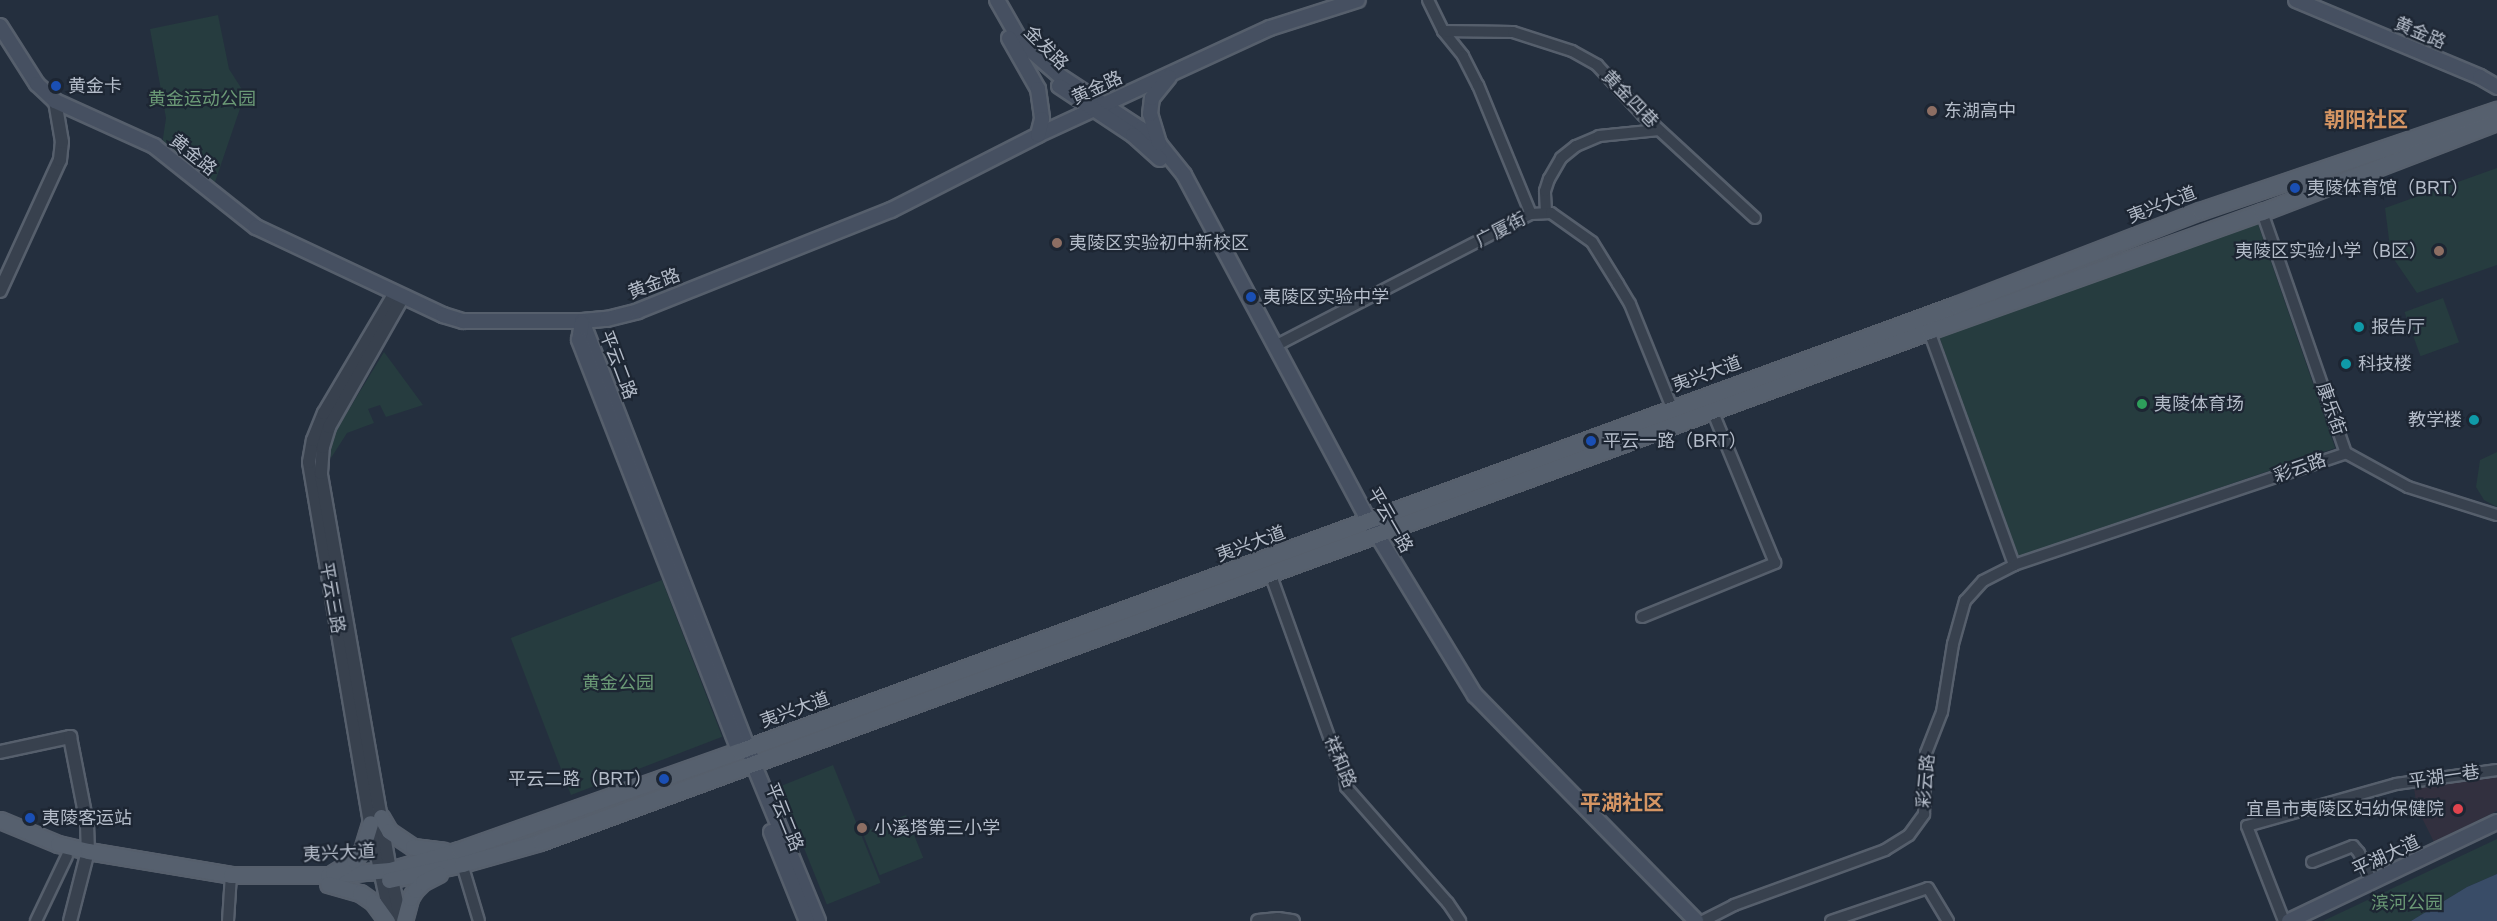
<!DOCTYPE html>
<html>
<head>
<meta charset="utf-8">
<style>
	body { margin:0 }
	#map { position:relative; width:2497px; height:921px; overflow:hidden; background:#242f3e; font-family:Arial,"Noto Sans SC",sans-serif }
	div>[style] { position:absolute }
	.medical>* { inset:0; background:#32303f }
	.green>* { inset:0; background:#263c3f; transform-origin:0 0 }
	.water>* { inset:0; background:#394c67 }
	.roads { filter:drop-shadow(2px 0 #565f6c) drop-shadow(-2px 0 #565f6c) drop-shadow(0 2px #565f6c) drop-shadow(0 -2px #565f6c) }
	.minor>* { height:10px; margin:-5px; padding:0 5px; transform-origin:5px; border-radius:5px; background:#38414e }
	.tertiary>* { height:12px; margin:-6px; padding:0 6px; transform-origin:6px; border-radius:6px; background:#38414e }
	.secondary>* { height:14px; margin:-7px; padding:0 7px; transform-origin:7px; border-radius:7px; background:#465061 }
	.primary>* { height:15px; margin:-7.5px; padding:0 7.5px; transform-origin:7.5px; border-radius:7.5px; background:#56606e }
	.dots>* { width:16px; height:16px; translate:-50% -50%; box-sizing:border-box; border:3px solid #1d2633; border-radius:50% }
	span { translate:-50% -50%; white-space:nowrap; text-align:center; line-height:1.15; -webkit-text-stroke:4.5px #1d2633; paint-order:stroke }
	.street-label { font-size:18px; color:#b4bcc9 }
	.poi-label { font-size:18px; color:#b4bcc9 }
	.left { translate:0 -50%; text-align:left }
	.right { translate:-100% -50%; text-align:right }
	.park-label { font-size:18px; color:#6b9a76 }
	.quarter-label { font-size:21px; color:#d59563; font-weight:700 }
</style>
</head>
<body>
<div id="map">
	<div class="medical">
		<div style="clip-path:polygon(2497px 776px,2497px 811px,2434px 842px,2417px 808px,2414px 788px)"></div>
	</div>
	<div class="green">
		<div style="clip-path:polygon(218px 15px,229px 69px,245px 94px,214px 185px,162px 145px,166px 118px,150px 29px)"></div>
		<div style="clip-path:polygon(2497px 168px,2497px 265px,2417px 293px,2391px 255px,2385px 208px)"></div>
		<div style="left:2258px;top:224px;width:237px;height:338px;rotate:71deg"></div>
		<div style="left:2443px;top:298px;width:47px;height:41px;rotate:70deg"></div>
		<div style="clip-path:polygon(384px 352px,423px 405px,386px 417px,380px 405px,368px 409px,374px 423px,347px 433px,331px 458px,330px 447px,337px 429px)"></div>
		<div style="clip-path:polygon(2497px 452px,2497px 507px,2484px 500px,2476px 487px,2480px 460px)"></div>
		<div style="left:662px;top:580px;width:168px;height:162px;rotate:69deg"></div>
		<div style="left:833px;top:765px;width:127px;height:58px;rotate:68deg"></div>
		<div style="left:906px;top:815px;width:46px;height:47px;rotate:68deg"></div>
		<div style="clip-path:polygon(2497px 839px,2497px 874px,2467px 887px,2411px 921px,2323px 921px)"></div>
	</div>
	<div class="water">
		<div style="clip-path:polygon(2497px 874px,2497px 921px,2411px 921px,2467px 887px)"></div>
	</div>
	<div class="roads">
		<div class="minor">
			<div style="left:1428px;top:0;width:34px;rotate:64deg"></div>
			<div style="left:1443px;top:31px;width:32px;rotate:51deg"></div>
			<div style="left:1463px;top:56px;width:33px;rotate:63deg"></div>
			<div style="left:1478px;top:85px;width:139px;rotate:67.7deg"></div>
			<div style="left:1443px;top:31px;width:70px;rotate:0.8deg"></div>
			<div style="left:1513px;top:32px;width:62px;rotate:17.9deg"></div>
			<div style="left:1572px;top:51px;width:29px;rotate:29deg"></div>
			<div style="left:1597px;top:65px;width:68px;rotate:47.4deg"></div>
			<div style="left:1643px;top:115px;width:152px;rotate:42.6deg"></div>
			<div style="left:1546px;top:212px;width:21px;rotate:-93deg"></div>
			<div style="left:1545px;top:191px;width:13px;rotate:-72deg"></div>
			<div style="left:1549px;top:179px;width:24px;rotate:-60deg"></div>
			<div style="left:1561px;top:158px;width:19px;rotate:-39deg"></div>
			<div style="left:1576px;top:146px;width:25px;rotate:-23deg"></div>
			<div style="left:1599px;top:136px;width:60px;rotate:-5.7deg"></div>
			<div style="left:2262px;top:212px;width:255px;rotate:70.8deg"></div>
			<div style="left:2346px;top:453px;width:71px;rotate:28.7deg"></div>
			<div style="left:2408px;top:487px;width:93px;rotate:17.5deg"></div>
			<div style="left:1929px;top:331px;width:249px;rotate:70deg"></div>
			<div style="left:1275px;top:346px;width:288px;rotate:-27.3deg"></div>
			<div style="left:1531px;top:214px;width:20px;rotate:-3deg"></div>
			<div style="left:1551px;top:213px;width:50px;rotate:35.3deg"></div>
			<div style="left:1592px;top:242px;width:49px;rotate:58.2deg"></div>
			<div style="left:1618px;top:284px;width:23px;rotate:59deg"></div>
			<div style="left:1630px;top:304px;width:112px;rotate:68deg"></div>
			<div style="left:1270px;top:573px;width:174px;rotate:70.2deg"></div>
			<div style="left:1329px;top:737px;width:42px;rotate:67.7deg"></div>
			<div style="left:1345px;top:776px;width:11px;rotate:85deg"></div>
			<div style="left:1346px;top:787px;width:154px;rotate:48.7deg"></div>
			<div style="left:1448px;top:903px;width:22px;rotate:56deg"></div>
			<div style="left:1642px;top:617px;width:144px;rotate:-22.1deg"></div>
			<div style="left:1775px;top:563px;width:165px;rotate:-112.4deg"></div>
			<div style="left:2312px;top:862px;width:44px;rotate:-21.3deg"></div>
			<div style="left:2353px;top:846px;width:9px;rotate:49deg"></div>
			<div style="left:2359px;top:853px;width:32px;rotate:66deg"></div>
			<div style="left:462px;top:864px;width:59px;rotate:73.4deg"></div>
			<div style="left:36px;top:921px;width:72px;rotate:-64.5deg"></div>
			<div style="left:228px;top:921px;width:46px;rotate:-86.3deg"></div>
			<div style="left:1703px;top:921px;width:35px;rotate:-27deg"></div>
			<div style="left:1734px;top:905px;width:161px;rotate:-20deg"></div>
			<div style="left:1885px;top:850px;width:28px;rotate:-32deg"></div>
			<div style="left:1909px;top:835px;width:26px;rotate:-54deg"></div>
			<div style="left:1924px;top:814px;width:61px;rotate:-88.1deg"></div>
			<div style="left:1926px;top:753px;width:44px;rotate:-68.7deg"></div>
			<div style="left:1942px;top:712px;width:69px;rotate:-80.8deg"></div>
			<div style="left:1953px;top:644px;width:45px;rotate:-74.4deg"></div>
			<div style="left:1965px;top:601px;width:27px;rotate:-48deg"></div>
			<div style="left:1983px;top:581px;width:35px;rotate:-27deg"></div>
			<div style="left:2014px;top:565px;width:350px;rotate:-18.6deg"></div>
			<div style="left:1831px;top:921px;width:102px;rotate:-18.8deg"></div>
			<div style="left:1928px;top:888px;width:39px;rotate:59deg"></div>
			<div style="left:2284px;top:921px;width:102px;rotate:-111.3deg"></div>
			<div style="left:2247px;top:826px;width:155px;rotate:-15.7deg"></div>
			<div style="left:2396px;top:784px;width:102px;rotate:-7.9deg"></div>
		</div>
		<div class="tertiary">
			<div style="left:0;top:291px;width:144px;rotate:-65.4deg"></div>
			<div style="left:60px;top:160px;width:18px;rotate:-84deg"></div>
			<div style="left:62px;top:142px;width:42px;rotate:-99.7deg"></div>
			<div style="left:0;top:752px;width:72px;rotate:-12.1deg"></div>
			<div style="left:70px;top:737px;width:89px;rotate:78.9deg"></div>
			<div style="left:87px;top:824px;width:27px;rotate:88deg"></div>
			<div style="left:88px;top:851px;width:72px;rotate:104.4deg"></div>
			<div style="left:391px;top:921px;width:100px;rotate:-102.1deg"></div>
			<div style="left:370px;top:823px;width:366px;rotate:-99.6deg"></div>
			<div style="left:309px;top:462px;width:22px;rotate:-80deg"></div>
			<div style="left:313px;top:440px;width:29px;rotate:-68deg"></div>
			<div style="left:324px;top:413px;width:139px;rotate:-59.4deg"></div>
			<div style="left:401px;top:921px;width:52px;rotate:-102.2deg"></div>
			<div style="left:390px;top:870px;width:403px;rotate:-99.9deg"></div>
			<div style="left:321px;top:473px;width:26px;rotate:-86deg"></div>
			<div style="left:323px;top:447px;width:21px;rotate:-73deg"></div>
			<div style="left:329px;top:427px;width:150px;rotate:-60.4deg"></div>
			<div style="left:1258px;top:921px;width:20px;rotate:-6deg"></div>
			<div style="left:1278px;top:919px;width:15px;rotate:8deg"></div>
		</div>
		<div class="secondary">
			<div style="left:997px;top:0;width:48px;rotate:60.3deg"></div>
			<div style="left:1021px;top:42px;width:52px;rotate:41.1deg"></div>
			<div style="left:1060px;top:76px;width:97px;rotate:33.2deg"></div>
			<div style="left:1141px;top:129px;width:25px;rotate:40deg"></div>
			<div style="left:1160px;top:145px;width:38px;rotate:51deg"></div>
			<div style="left:1184px;top:175px;width:392px;rotate:61.9deg"></div>
			<div style="left:1369px;top:521px;width:204px;rotate:58.7deg"></div>
			<div style="left:1475px;top:695px;width:316px;rotate:45.6deg"></div>
			<div style="left:2296px;top:0;width:199px;rotate:22.7deg"></div>
			<div style="left:2480px;top:77px;width:20px;rotate:30deg"></div>
			<div style="left:0;top:26px;width:69px;rotate:57.5deg"></div>
			<div style="left:37px;top:84px;width:25px;rotate:43deg"></div>
			<div style="left:55px;top:101px;width:109px;rotate:24.4deg"></div>
			<div style="left:154px;top:146px;width:130px;rotate:38.5deg"></div>
			<div style="left:256px;top:227px;width:207px;rotate:25.2deg"></div>
			<div style="left:443px;top:315px;width:21px;rotate:17deg"></div>
			<div style="left:463px;top:321px;width:119px"></div>
			<div style="left:582px;top:321px;width:25px;rotate:-5deg"></div>
			<div style="left:607px;top:319px;width:32px;rotate:-14deg"></div>
			<div style="left:638px;top:311px;width:272px;rotate:-21.8deg"></div>
			<div style="left:891px;top:210px;width:165px;rotate:-27deg"></div>
			<div style="left:1038px;top:135px;width:255px;rotate:-24.8deg"></div>
			<div style="left:1270px;top:28px;width:92px;rotate:-17.7deg"></div>
			<div style="left:1009px;top:38px;width:59px;rotate:60.4deg"></div>
			<div style="left:1038px;top:89px;width:30px;rotate:82deg"></div>
			<div style="left:1042px;top:119px;width:16px;rotate:104deg"></div>
			<div style="left:1059px;top:86px;width:89px;rotate:33.5deg"></div>
			<div style="left:1133px;top:135px;width:36px;rotate:42deg"></div>
			<div style="left:1159px;top:143px;width:30px;rotate:-107deg"></div>
			<div style="left:1150px;top:114px;width:16px;rotate:-83deg"></div>
			<div style="left:1152px;top:98px;width:27px;rotate:-51deg"></div>
			<div style="left:582px;top:321px;width:474px;rotate:68.8deg"></div>
			<div style="left:753px;top:763px;width:171px;rotate:67.6deg"></div>
			<div style="left:582px;top:323px;width:17px;rotate:100deg"></div>
			<div style="left:579px;top:340px;width:440px;rotate:68.7deg"></div>
			<div style="left:771px;top:832px;width:96px;rotate:68deg"></div>
			<div style="left:2289px;top:921px;width:230px;rotate:-25.5deg"></div>
		</div>
		<div class="primary">
			<div style="left:381px;top:817px;width:16px;rotate:60deg"></div>
			<div style="left:389px;top:831px;width:29px;rotate:34deg"></div>
			<div style="left:413px;top:847px;width:31px;rotate:7deg"></div>
			<div style="left:0;top:820px;width:63px;rotate:22.5deg"></div>
			<div style="left:58px;top:844px;width:31px;rotate:13deg"></div>
			<div style="left:88px;top:851px;width:145px;rotate:9.5deg"></div>
			<div style="left:231px;top:875px;width:97px"></div>
			<div style="left:328px;top:875px;width:62px;rotate:-4.6deg"></div>
			<div style="left:390px;top:870px;width:72px;rotate:-16.2deg"></div>
			<div style="left:459px;top:850px;width:297px;rotate:-19.5deg"></div>
			<div style="left:739px;top:751px;width:1296px;rotate:-20.13deg"></div>
			<div style="left:1956px;top:305px;width:261px;rotate:-21.1deg"></div>
			<div style="left:2200px;top:211px;width:314px;rotate:-18.8deg"></div>
			<div style="left:333px;top:873px;width:25px;rotate:-32deg"></div>
			<div style="left:354px;top:860px;width:13px;rotate:-51deg"></div>
			<div style="left:362px;top:850px;width:28px;rotate:-73deg"></div>
			<div style="left:389px;top:880px;width:75px;rotate:-12.4deg"></div>
			<div style="left:462px;top:864px;width:81px;rotate:-15.8deg"></div>
			<div style="left:540px;top:842px;width:1480px;rotate:-20.2deg"></div>
			<div style="left:1929px;top:331px;width:354px;rotate:-19.7deg"></div>
			<div style="left:2262px;top:212px;width:252px;rotate:-21deg"></div>
			<div style="left:328px;top:884px;width:33px;rotate:16deg"></div>
			<div style="left:360px;top:893px;width:16px;rotate:35deg"></div>
			<div style="left:373px;top:902px;width:24px;rotate:54deg"></div>
			<div style="left:404px;top:921px;width:24px;rotate:-75deg"></div>
			<div style="left:410px;top:898px;width:9px;rotate:-58deg"></div>
			<div style="left:415px;top:890px;width:11px;rotate:-45deg"></div>
			<div style="left:423px;top:882px;width:18px;rotate:-27deg"></div>
		</div>
	</div>
	<div class="dots">
		<div style="left:56px;top:86px;background:#1a4fb4"></div>
		<div style="left:1932px;top:111px;background:#8d6e63"></div>
		<div style="left:2295px;top:188px;background:#1a4fb4"></div>
		<div style="left:1057px;top:243px;background:#8d6e63"></div>
		<div style="left:2439px;top:251px;background:#8d6e63"></div>
		<div style="left:1251px;top:297px;background:#1a4fb4"></div>
		<div style="left:2359px;top:327px;background:#0f9aa8"></div>
		<div style="left:2346px;top:364px;background:#0f9aa8"></div>
		<div style="left:2142px;top:404px;background:#2e9e5b"></div>
		<div style="left:2474px;top:420px;background:#0f9aa8"></div>
		<div style="left:1591px;top:441px;background:#1a4fb4"></div>
		<div style="left:664px;top:779px;background:#1a4fb4"></div>
		<div style="left:2458px;top:809px;background:#e0444e"></div>
		<div style="left:30px;top:818px;background:#1a4fb4"></div>
		<div style="left:862px;top:828px;background:#8d6e63"></div>
	</div>
	<div class="street-label">
		<span style="left:2420px;top:33px;rotate:23deg">黄金路</span>
		<span style="left:1046px;top:48px;rotate:45deg">金发路</span>
		<span style="left:1097px;top:88px;rotate:-25deg">黄金路</span>
		<span style="left:1630px;top:99px;rotate:46deg">黄金四巷</span>
		<span style="left:193px;top:155px;rotate:39deg">黄金路</span>
		<span style="left:2162px;top:205px;rotate:-21deg">夷兴大道</span>
		<span style="left:1501px;top:230px;rotate:-27deg">广厦街</span>
		<span style="left:654px;top:284px;rotate:-21deg">黄金路</span>
		<span style="left:618px;top:365px;rotate:69deg">平云二路</span>
		<span style="left:1707px;top:374px;rotate:-20deg">夷兴大道</span>
		<span style="left:2331px;top:409px;rotate:71deg">康乐街</span>
		<span style="left:2300px;top:468px;rotate:-19deg">彩云路</span>
		<span style="left:1390px;top:520px;rotate:60deg">平云一路</span>
		<span style="left:1251px;top:544px;rotate:-20deg">夷兴大道</span>
		<span style="left:332px;top:598px;rotate:80deg">平云三路</span>
		<span style="left:795px;top:710px;rotate:-20deg">夷兴大道</span>
		<span style="left:1340px;top:762px;rotate:67deg">祥和路</span>
		<span style="left:2444px;top:777px;rotate:-8deg">平湖一巷</span>
		<span style="left:1926px;top:781px;rotate:-85deg">彩云路</span>
		<span style="left:784px;top:817px;rotate:68deg">平云二路</span>
		<span style="left:339px;top:853px;rotate:-3deg">夷兴大道</span>
		<span style="left:2386px;top:856px;rotate:-25deg">平湖大道</span>
	</div>
	<div class="poi-label">
		<span class="left" style="left:68px;top:86px">黄金卡</span>
		<span class="left" style="left:1944px;top:111px">东湖高中</span>
		<span class="left" style="left:2307px;top:188px">夷陵体育馆（BRT）</span>
		<span class="left" style="left:1069px;top:243px">夷陵区实验初中新校区</span>
		<span class="right" style="left:2427px;top:251px">夷陵区实验小学（B区）</span>
		<span class="left" style="left:1263px;top:297px">夷陵区实验中学</span>
		<span class="left" style="left:2371px;top:327px">报告厅</span>
		<span class="left" style="left:2358px;top:364px">科技楼</span>
		<span class="left" style="left:2154px;top:404px">夷陵体育场</span>
		<span class="right" style="left:2462px;top:420px">教学楼</span>
		<span class="left" style="left:1603px;top:441px">平云一路（BRT）</span>
		<span class="right" style="left:652px;top:779px">平云二路（BRT）</span>
		<span class="right" style="left:2444px;top:809px">宜昌市夷陵区妇幼保健院</span>
		<span class="left" style="left:42px;top:818px">夷陵客运站</span>
		<span class="left" style="left:874px;top:828px">小溪塔第三小学</span>
	</div>
	<div class="park-label">
		<span style="left:202px;top:99px">黄金运动公园</span>
		<span style="left:618px;top:683px">黄金公园</span>
		<span style="left:2407px;top:903px">滨河公园</span>
	</div>
	<div class="quarter-label">
		<span style="left:2366px;top:120px">朝阳社区</span>
		<span style="left:1622px;top:803px">平湖社区</span>
	</div>
</div>
</body>
</html>
